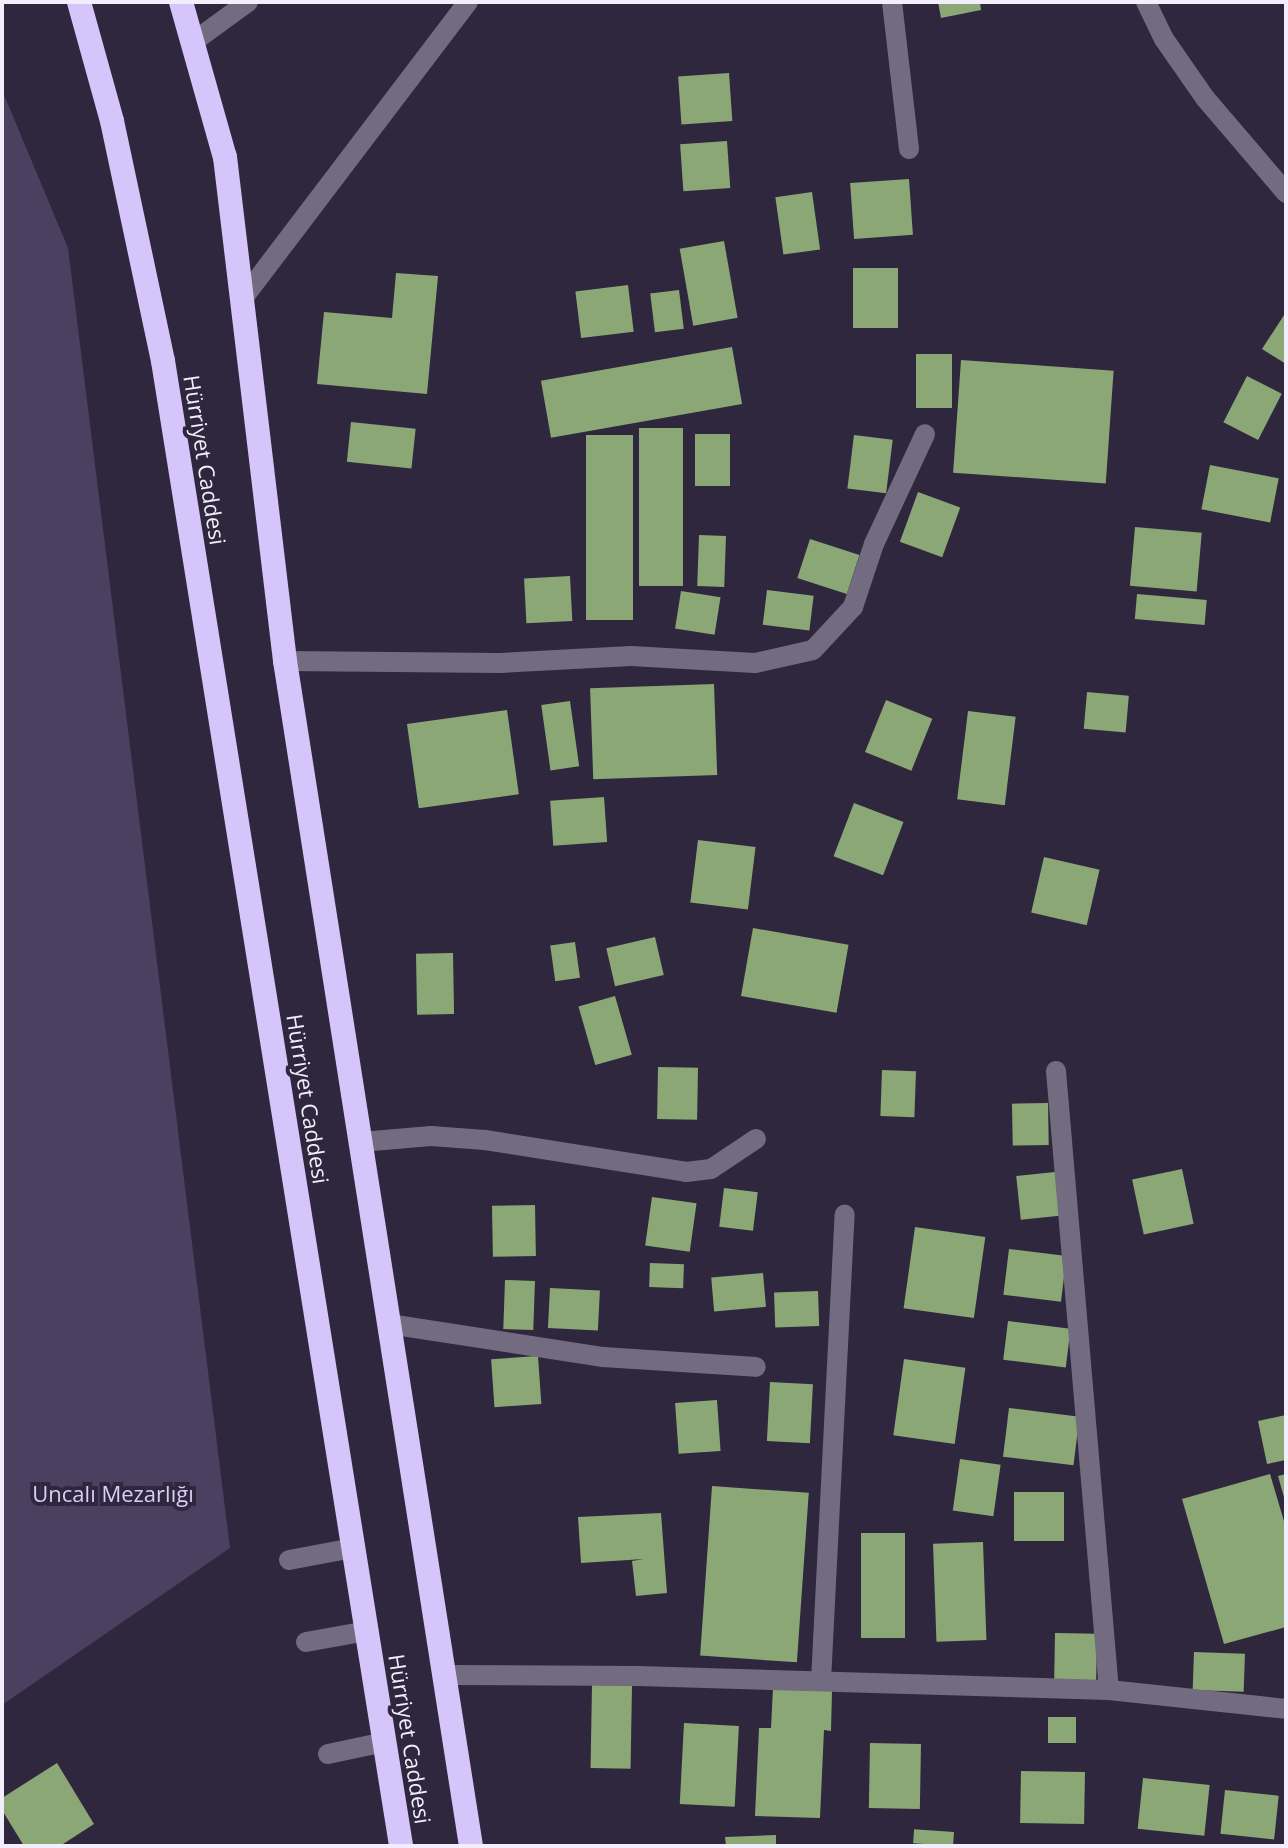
<!DOCTYPE html>
<html>
<head>
<meta charset="utf-8">
<style>
	body { margin:0 }
	#map { position:relative; width:1288px; height:1848px; overflow:hidden; background:#2f273d; font-family:"Open Sans",sans-serif }
	div>[style] { position:absolute }
	.green>* { inset:0; background:#4b4060 }
	.building>* { inset:0; background:#8ca776; transform-origin:0 0 }
	.minor>* { height:20px; margin:-10px; padding:0 10px; transform-origin:10px; border-radius:10px; background:#736c81 }
	.highway>* { height:24px; margin:-12px; padding:0 12px; transform-origin:12px; border-radius:12px; background:#d6c5fa }
	span { translate:-50% -50%; white-space:nowrap; text-align:center; line-height:1.15; -webkit-text-stroke:8px #2f273d; paint-order:stroke }
	.street-label { font-size:22px; color:#f2eefc }
	.park-label { font-size:22px; color:#dbcdf9 }
	.frame { position:absolute; inset:0; border:4px solid #f2eefc; pointer-events:none }
</style>
</head>
<body>
<div id="map">
	<div class="green">
		<div style="clip-path:polygon(2px 90px,68px 248px,230px 1548px,2px 1705px)"></div>
	</div>
	<div class="building">
		<div style="clip-path:polygon(938px 2px,980px 2px,981px 10px,941px 18px)"></div>
		<div style="left:729px;top:73px;width:48px;height:51px;rotate:86deg"></div>
		<div style="left:727px;top:141px;width:47px;height:47px;rotate:86deg"></div>
		<div style="left:909px;top:179px;width:56px;height:59px;rotate:86deg"></div>
		<div style="left:812px;top:192px;width:58px;height:37px;rotate:82deg"></div>
		<div style="left:724px;top:241px;width:78px;height:45px;rotate:80deg"></div>
		<div style="left:853px;top:268px;width:45px;height:60px"></div>
		<div style="clip-path:polygon(396px 273px,438px 276px,427px 394px,317px 384px,324px 312px,392px 318px)"></div>
		<div style="left:628px;top:285px;width:47px;height:53px;rotate:83deg"></div>
		<div style="left:679px;top:290px;width:39px;height:29px;rotate:83deg"></div>
		<div style="clip-path:polygon(1286px 312px,1286px 364px,1262px 349px)"></div>
		<div style="left:732px;top:347px;width:58px;height:194px;rotate:80deg"></div>
		<div style="left:916px;top:354px;width:36px;height:54px"></div>
		<div style="left:961px;top:360px;width:153px;height:113px;rotate:4deg"></div>
		<div style="left:1247px;top:376px;width:39px;height:52px;rotate:27deg"></div>
		<div style="left:351px;top:422px;width:65px;height:40px;rotate:6deg"></div>
		<div style="left:683px;top:428px;width:158px;height:44px;rotate:90deg"></div>
		<div style="left:695px;top:434px;width:35px;height:52px"></div>
		<div style="left:586px;top:435px;width:47px;height:185px"></div>
		<div style="left:854px;top:435px;width:39px;height:54px;rotate:7deg"></div>
		<div style="left:1210px;top:465px;width:70px;height:45px;rotate:11deg"></div>
		<div style="left:918px;top:492px;width:45px;height:53px;rotate:20deg"></div>
		<div style="left:1135px;top:527px;width:67px;height:59px;rotate:5deg"></div>
		<div style="left:699px;top:535px;width:27px;height:51px;rotate:2deg"></div>
		<div style="left:810px;top:539px;width:52px;height:41px;rotate:18deg"></div>
		<div style="left:570px;top:576px;width:45px;height:46px;rotate:87deg"></div>
		<div style="left:767px;top:590px;width:47px;height:35px;rotate:7deg"></div>
		<div style="left:681px;top:591px;width:40px;height:38px;rotate:9deg"></div>
		<div style="left:1137px;top:594px;width:70px;height:25px;rotate:5deg"></div>
		<div style="left:714px;top:684px;width:91px;height:124px;rotate:88deg"></div>
		<div style="left:1087px;top:692px;width:42px;height:37px;rotate:5deg"></div>
		<div style="left:886px;top:700px;width:50px;height:56px;rotate:22deg"></div>
		<div style="left:570px;top:701px;width:66px;height:29px;rotate:82deg"></div>
		<div style="left:507px;top:710px;width:85px;height:101px;rotate:82deg"></div>
		<div style="left:968px;top:711px;width:48px;height:89px;rotate:7deg"></div>
		<div style="left:604px;top:797px;width:45px;height:54px;rotate:86deg"></div>
		<div style="left:854px;top:803px;width:53px;height:57px;rotate:21deg"></div>
		<div style="left:698px;top:840px;width:58px;height:63px;rotate:7deg"></div>
		<div style="left:1044px;top:857px;width:57px;height:57px;rotate:13deg"></div>
		<div style="left:753px;top:928px;width:97px;height:69px;rotate:10deg"></div>
		<div style="left:655px;top:937px;width:39px;height:50px;rotate:77deg"></div>
		<div style="left:575px;top:942px;width:36px;height:25px;rotate:82deg"></div>
		<div style="left:453px;top:953px;width:61px;height:37px;rotate:89deg"></div>
		<div style="left:615px;top:996px;width:61px;height:38px;rotate:74deg"></div>
		<div style="left:658px;top:1067px;width:40px;height:52px;rotate:1deg"></div>
		<div style="left:882px;top:1070px;width:34px;height:46px;rotate:2deg"></div>
		<div style="left:1048px;top:1103px;width:42px;height:36px;rotate:89deg"></div>
		<div style="left:1182px;top:1169px;width:56px;height:51px;rotate:78deg"></div>
		<div style="left:1055px;top:1172px;width:44px;height:39px;rotate:84deg"></div>
		<div style="left:724px;top:1188px;width:34px;height:39px;rotate:7deg"></div>
		<div style="left:652px;top:1197px;width:45px;height:49px;rotate:8deg"></div>
		<div style="left:535px;top:1205px;width:51px;height:43px;rotate:89deg"></div>
		<div style="left:915px;top:1227px;width:71px;height:82px;rotate:8deg"></div>
		<div style="left:1009px;top:1249px;width:58px;height:46px;rotate:7deg"></div>
		<div style="left:650px;top:1263px;width:34px;height:24px;rotate:2deg"></div>
		<div style="left:763px;top:1273px;width:34px;height:52px;rotate:85deg"></div>
		<div style="left:505px;top:1280px;width:30px;height:49px;rotate:2deg"></div>
		<div style="left:550px;top:1288px;width:50px;height:40px;rotate:3deg"></div>
		<div style="left:818px;top:1291px;width:35px;height:44px;rotate:88deg"></div>
		<div style="left:1008px;top:1321px;width:63px;height:39px;rotate:7deg"></div>
		<div style="left:538px;top:1356px;width:48px;height:47px;rotate:86deg"></div>
		<div style="left:904px;top:1359px;width:62px;height:77px;rotate:8deg"></div>
		<div style="left:770px;top:1382px;width:43px;height:59px;rotate:3deg"></div>
		<div style="left:717px;top:1400px;width:51px;height:42px;rotate:86deg"></div>
		<div style="left:1009px;top:1408px;width:71px;height:49px;rotate:7deg"></div>
		<div style="clip-path:polygon(1286px 1415px,1286px 1460px,1267px 1464px,1258px 1421px)"></div>
		<div style="left:960px;top:1459px;width:41px;height:52px;rotate:8deg"></div>
		<div style="clip-path:polygon(1270px 1474px,1286px 1528px,1286px 1627px,1224px 1644px,1182px 1499px)"></div>
		<div style="clip-path:polygon(1286px 1474px,1286px 1501px,1285px 1501px,1278px 1476px)"></div>
		<div style="left:712px;top:1486px;width:97px;height:170px;rotate:4deg"></div>
		<div style="left:1014px;top:1492px;width:50px;height:49px"></div>
		<div style="clip-path:polygon(661px 1513px,667px 1593px,636px 1596px,632px 1561px,644px 1559px,581px 1563px,578px 1517px)"></div>
		<div style="left:861px;top:1533px;width:44px;height:105px"></div>
		<div style="left:983px;top:1542px;width:98px;height:50px;rotate:88deg"></div>
		<div style="left:1055px;top:1633px;width:42px;height:47px;rotate:1deg"></div>
		<div style="left:1194px;top:1652px;width:51px;height:38px;rotate:2deg"></div>
		<div style="left:592px;top:1685px;width:40px;height:83px;rotate:1deg"></div>
		<div style="clip-path:polygon(773px 1688px,832px 1691px,831px 1731px,824px 1730px,820px 1818px,755px 1816px,759px 1728px,771px 1728px)"></div>
		<div style="left:1048px;top:1717px;width:28px;height:26px"></div>
		<div style="left:684px;top:1723px;width:55px;height:81px;rotate:3deg"></div>
		<div style="left:870px;top:1743px;width:51px;height:65px;rotate:1deg"></div>
		<div style="clip-path:polygon(57px 1763px,94px 1824px,60px 1846px,24px 1846px,2px 1810px,2px 1798px)"></div>
		<div style="left:1021px;top:1771px;width:64px;height:52px;rotate:1deg"></div>
		<div style="left:1143px;top:1778px;width:67px;height:51px;rotate:6deg"></div>
		<div style="left:1225px;top:1790px;width:54px;height:44px;rotate:6deg"></div>
		<div style="left:954px;top:1832px;width:14px;height:40px;rotate:94deg"></div>
		<div style="clip-path:polygon(776px 1835px,776px 1846px,726px 1846px,725px 1837px)"></div>
	</div>
	<div class="minor">
		<div style="left:892px;top:2px;width:148px;rotate:83.4deg"></div>
		<div style="left:1146px;top:2px;width:41px;rotate:64.1deg"></div>
		<div style="left:1164px;top:39px;width:72px;rotate:55.2deg"></div>
		<div style="left:1205px;top:98px;width:125px;rotate:49.5deg"></div>
		<div style="left:193px;top:42px;width:68px;rotate:-36deg"></div>
		<div style="left:244px;top:297px;width:370px;rotate:-52.8deg"></div>
		<div style="left:285px;top:661px;width:215px;rotate:0.5deg"></div>
		<div style="left:500px;top:663px;width:131px;rotate:-3.1deg"></div>
		<div style="left:631px;top:656px;width:124px;rotate:3.2deg"></div>
		<div style="left:755px;top:663px;width:59px;rotate:-12.6deg"></div>
		<div style="left:813px;top:650px;width:59px;rotate:-47.1deg"></div>
		<div style="left:853px;top:607px;width:66px;rotate:-71.6deg"></div>
		<div style="left:874px;top:544px;width:121px;rotate:-65.1deg"></div>
		<div style="left:1056px;top:1071px;width:621px;rotate:85.11deg"></div>
		<div style="left:361px;top:1142px;width:70px;rotate:-4.9deg"></div>
		<div style="left:431px;top:1136px;width:54px;rotate:4.2deg"></div>
		<div style="left:485px;top:1140px;width:204px;rotate:9deg"></div>
		<div style="left:686px;top:1172px;width:25px;rotate:-7deg"></div>
		<div style="left:711px;top:1169px;width:54px;rotate:-33.7deg"></div>
		<div style="left:389px;top:1324px;width:217px;rotate:8.8deg"></div>
		<div style="left:603px;top:1357px;width:153px;rotate:3.7deg"></div>
		<div style="left:289px;top:1560px;width:65px;rotate:-10.6deg"></div>
		<div style="left:306px;top:1642px;width:62px;rotate:-10.2deg"></div>
		<div style="left:445px;top:1675px;width:193px;rotate:0.3deg"></div>
		<div style="left:638px;top:1676px;width:471px;rotate:1.7deg"></div>
		<div style="left:1109px;top:1690px;width:178px;rotate:6.1deg"></div>
		<div style="left:821px;top:1681px;width:467px;rotate:-87.1deg"></div>
		<div style="left:328px;top:1754px;width:58px;rotate:-11.9deg"></div>
	</div>
	<div class="highway">
		<div style="left:79px;top:2px;width:123px;rotate:74.5deg"></div>
		<div style="left:112px;top:121px;width:245px;rotate:78deg"></div>
		<div style="left:163px;top:361px;width:1504px;rotate:80.89deg"></div>
		<div style="left:181px;top:2px;width:161px;rotate:74.2deg"></div>
		<div style="left:225px;top:157px;width:508px;rotate:83.21deg"></div>
		<div style="left:285px;top:661px;width:1200px;rotate:81.08deg"></div>
	</div>
	<div class="street-label">
		<span style="left:205px;top:460px;rotate:81deg">Hürriyet Caddesi</span>
		<span style="left:308px;top:1099px;rotate:81deg">Hürriyet Caddesi</span>
		<span style="left:410px;top:1739px;rotate:81deg">Hürriyet Caddesi</span>
	</div>
	<div class="park-label">
		<span style="left:113px;top:1494px">Uncalı Mezarlığı</span>
	</div>
	<div class="frame"></div>
</div>
</body>
</html>
